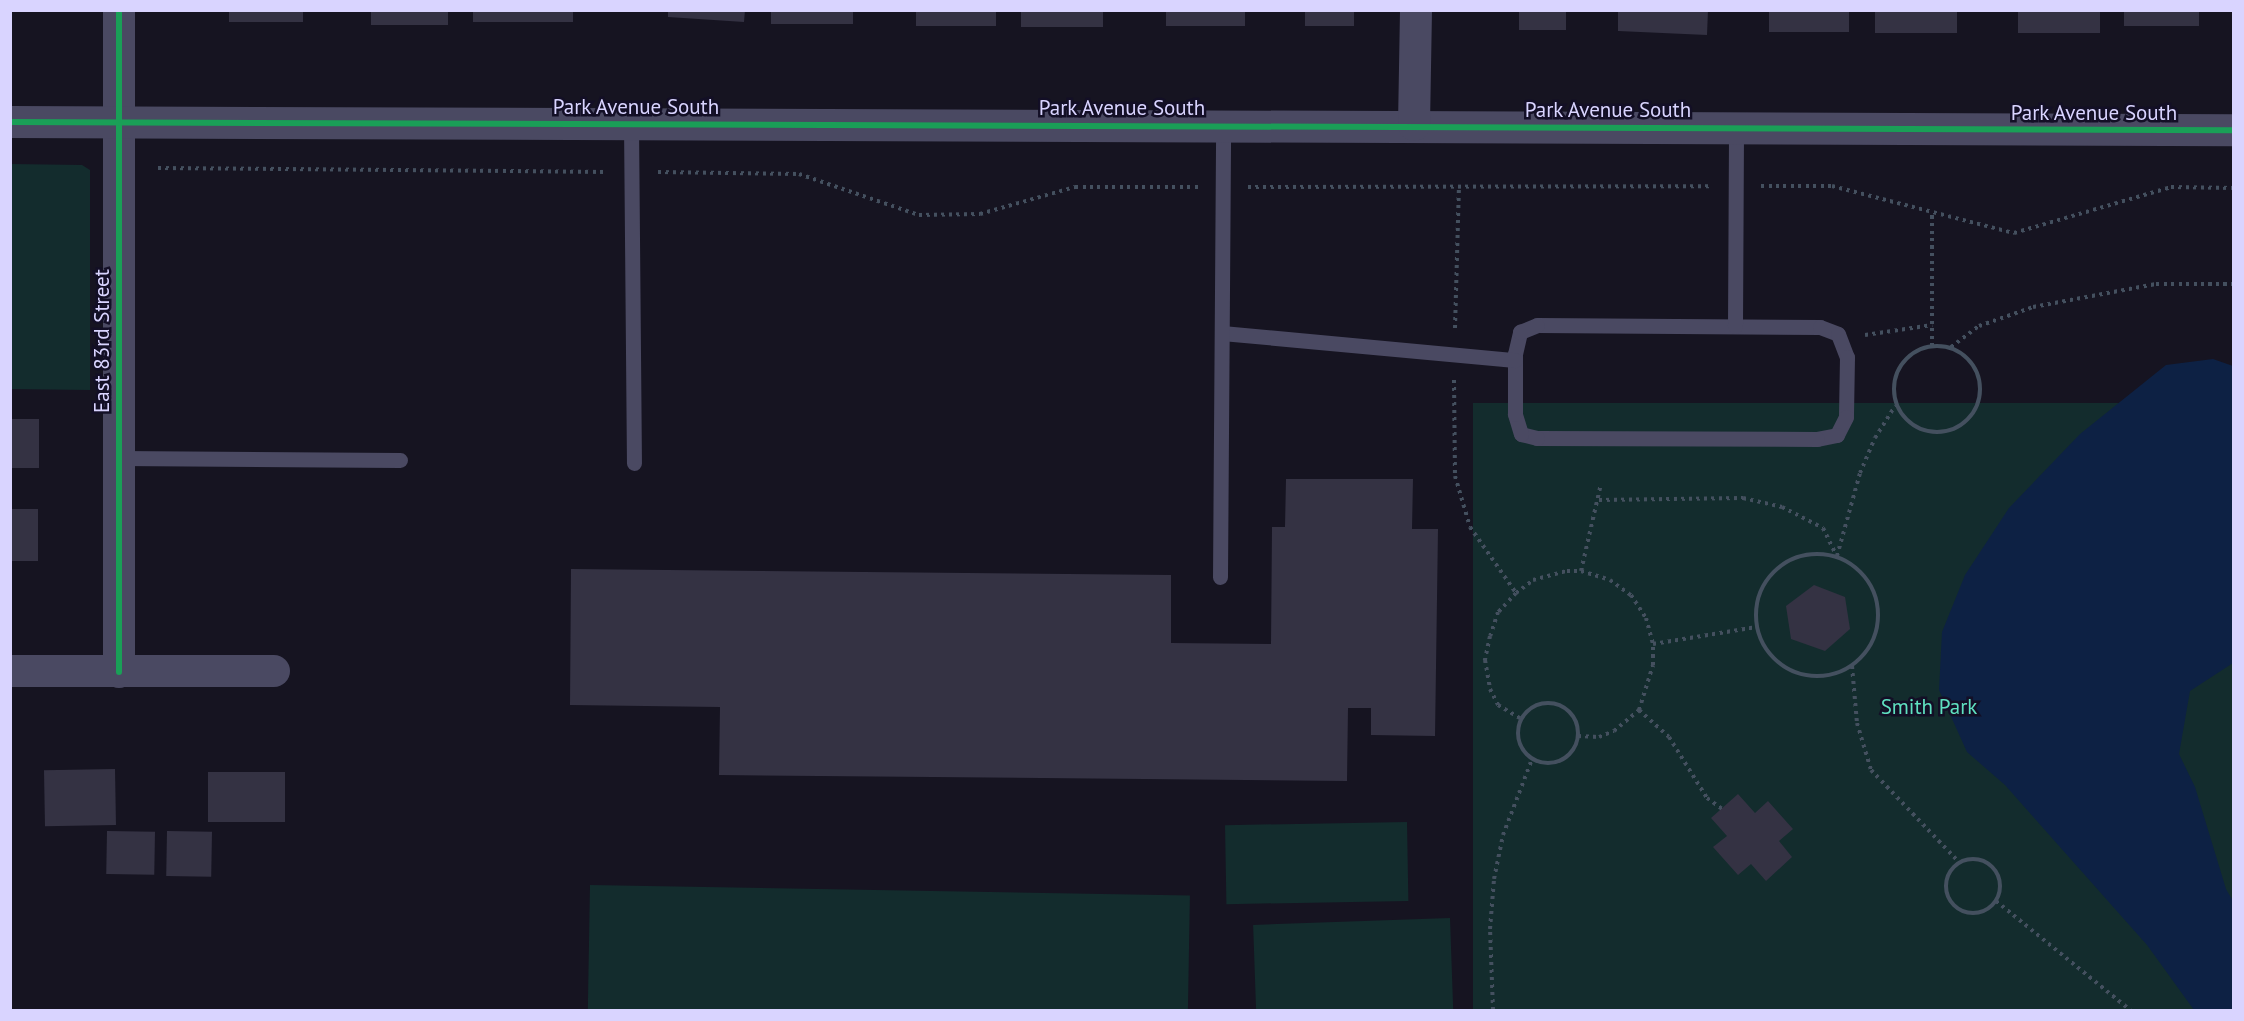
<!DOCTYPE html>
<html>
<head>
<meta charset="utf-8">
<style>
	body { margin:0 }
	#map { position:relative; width:2244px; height:1021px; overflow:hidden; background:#161421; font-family:"PT Sans",sans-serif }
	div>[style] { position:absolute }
	.green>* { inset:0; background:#132c2d; transform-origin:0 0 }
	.water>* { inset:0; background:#0d2144 }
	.building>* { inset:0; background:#343243; transform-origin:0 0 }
	.path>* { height:4px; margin-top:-2px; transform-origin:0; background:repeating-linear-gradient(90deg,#44505f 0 3px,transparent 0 7.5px) }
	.path>.ring { margin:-2px; padding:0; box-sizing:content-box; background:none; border:4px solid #44505f; border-radius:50% }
	.lane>* { height:15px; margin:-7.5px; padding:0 7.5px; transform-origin:7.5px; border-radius:7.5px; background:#4a4962 }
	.street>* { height:32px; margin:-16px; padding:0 16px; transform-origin:16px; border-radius:16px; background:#4a4962 }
	.cycleway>* { height:6px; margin:-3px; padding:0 3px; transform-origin:3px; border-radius:3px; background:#1a9f57 }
	span { translate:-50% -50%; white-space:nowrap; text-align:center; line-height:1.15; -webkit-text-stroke:5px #130f26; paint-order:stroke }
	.street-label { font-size:21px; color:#d9d4ff }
	.park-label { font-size:21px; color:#5fe0c0 }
	.frame { position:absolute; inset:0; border:12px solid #d9d4ff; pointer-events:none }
</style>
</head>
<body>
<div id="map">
	<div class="green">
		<div style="clip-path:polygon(11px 164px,82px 165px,90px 170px,90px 390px,11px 389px)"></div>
		<div style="left:1473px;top:403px;width:760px;height:607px"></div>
		<div style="left:1407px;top:822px;width:79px;height:182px;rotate:89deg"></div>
		<div style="left:590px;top:885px;width:600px;height:125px;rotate:1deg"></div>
		<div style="left:1450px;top:918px;width:92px;height:197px;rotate:88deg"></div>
	</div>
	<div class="water">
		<div style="clip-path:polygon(2213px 359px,2233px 366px,2233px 663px,2190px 691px,2179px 754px,2195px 787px,2226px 889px,2233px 901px,2233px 1010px,2194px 1010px,2147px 945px,2005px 785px,1967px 752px,1939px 690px,1942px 632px,1965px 575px,2009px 508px,2080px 434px,2166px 365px)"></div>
	</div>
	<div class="building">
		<div style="left:229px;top:10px;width:74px;height:12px"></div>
		<div style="left:371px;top:10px;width:77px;height:15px"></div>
		<div style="left:473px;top:10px;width:100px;height:12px"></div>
		<div style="clip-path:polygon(668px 10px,745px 10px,744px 22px,668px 17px)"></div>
		<div style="left:771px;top:10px;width:82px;height:14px"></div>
		<div style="left:916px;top:10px;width:80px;height:16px"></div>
		<div style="left:1021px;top:10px;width:82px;height:17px"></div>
		<div style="left:1166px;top:10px;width:79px;height:16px"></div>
		<div style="left:1305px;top:10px;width:49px;height:16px"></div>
		<div style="left:1519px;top:10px;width:47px;height:20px"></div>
		<div style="clip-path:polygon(1618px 10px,1708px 10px,1707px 35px,1618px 31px)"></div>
		<div style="left:1769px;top:10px;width:80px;height:22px"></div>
		<div style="left:1875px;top:10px;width:82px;height:23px"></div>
		<div style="left:2018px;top:10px;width:82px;height:23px"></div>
		<div style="left:2124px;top:10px;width:75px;height:16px"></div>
		<div style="left:10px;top:419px;width:29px;height:49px"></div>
		<div style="clip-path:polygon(1286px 479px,1413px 479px,1412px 529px,1438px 529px,1435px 736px,1371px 735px,1371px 708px,1348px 708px,1347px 781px,719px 775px,720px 707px,570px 705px,571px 569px,1171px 575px,1171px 643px,1271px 644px,1272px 527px,1285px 527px)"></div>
		<div style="left:10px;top:509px;width:28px;height:52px"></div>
		<div style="clip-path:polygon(1814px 585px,1845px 597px,1850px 629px,1825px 651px,1791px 639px,1786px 606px)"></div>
		<div style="left:115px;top:769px;width:56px;height:71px;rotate:89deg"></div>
		<div style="left:208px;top:772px;width:77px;height:50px"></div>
		<div style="clip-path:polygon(1738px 794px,1755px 813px,1768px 801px,1793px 829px,1779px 841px,1792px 857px,1766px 881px,1751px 864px,1738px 875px,1713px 847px,1727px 836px,1711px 818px)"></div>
		<div style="left:107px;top:831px;width:48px;height:43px;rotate:1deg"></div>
		<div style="left:167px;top:831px;width:45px;height:45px;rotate:1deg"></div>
	</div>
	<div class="path">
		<div style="left:158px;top:168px;width:448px;rotate:0.5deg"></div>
		<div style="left:658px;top:172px;width:141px;rotate:0.8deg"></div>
		<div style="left:799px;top:174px;width:127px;rotate:18.9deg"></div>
		<div style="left:919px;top:215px;width:61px;rotate:-0.9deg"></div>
		<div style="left:980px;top:214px;width:99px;rotate:-15.9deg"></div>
		<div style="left:1075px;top:187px;width:123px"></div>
		<div style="left:1761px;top:186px;width:71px"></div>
		<div style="left:1832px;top:186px;width:188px;rotate:14.5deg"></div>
		<div style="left:2014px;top:233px;width:164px;rotate:-16.3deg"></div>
		<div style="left:2171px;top:187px;width:63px;rotate:0.9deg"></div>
		<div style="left:1248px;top:187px;width:463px;rotate:-0.1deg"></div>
		<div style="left:1455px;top:328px;width:141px;rotate:-88.4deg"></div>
		<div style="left:1865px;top:335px;width:68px;rotate:-8.5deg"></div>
		<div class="ring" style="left:1894px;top:346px;width:82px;height:82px"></div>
		<div style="left:1932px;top:346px;width:134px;rotate:-90deg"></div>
		<div style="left:1951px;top:347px;width:35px;rotate:-37deg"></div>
		<div style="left:1979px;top:326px;width:57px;rotate:-19.4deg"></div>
		<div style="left:2033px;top:307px;width:125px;rotate:-10.6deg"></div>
		<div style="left:2156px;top:284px;width:78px"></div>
		<div style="left:1454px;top:380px;width:96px;rotate:89.4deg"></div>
		<div style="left:1455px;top:476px;width:53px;rotate:73.6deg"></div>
		<div style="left:1470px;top:527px;width:80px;rotate:55.1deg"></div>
		<div style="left:1516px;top:593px;width:26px;rotate:133deg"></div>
		<div style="left:1498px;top:612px;width:25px;rotate:108deg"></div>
		<div style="left:1490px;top:636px;width:25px;rotate:102deg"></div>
		<div style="left:1485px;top:660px;width:29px;rotate:80deg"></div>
		<div style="left:1490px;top:689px;width:18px;rotate:63deg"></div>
		<div style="left:1498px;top:705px;width:27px;rotate:31deg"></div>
		<div style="left:1599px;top:500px;width:144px;rotate:-0.8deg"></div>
		<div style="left:1743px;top:498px;width:40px;rotate:13deg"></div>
		<div style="left:1782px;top:507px;width:46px;rotate:27.1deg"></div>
		<div style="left:1823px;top:528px;width:32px;rotate:64deg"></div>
		<div class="ring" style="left:1756px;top:554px;width:118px;height:118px"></div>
		<div style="left:1837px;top:556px;width:86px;rotate:-74.5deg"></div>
		<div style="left:1860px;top:473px;width:38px;rotate:-67deg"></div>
		<div style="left:1875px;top:438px;width:38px;rotate:-58deg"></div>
		<div style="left:1581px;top:571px;width:89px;rotate:-77.1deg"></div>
		<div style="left:1516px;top:593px;width:21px;rotate:-37deg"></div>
		<div style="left:1533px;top:580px;width:35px;rotate:-15deg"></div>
		<div style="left:1567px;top:571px;width:14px"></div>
		<div style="left:1581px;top:571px;width:30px;rotate:17deg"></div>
		<div style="left:1610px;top:580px;width:26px;rotate:36deg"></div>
		<div style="left:1631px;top:595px;width:27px;rotate:57deg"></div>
		<div style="left:1646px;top:618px;width:27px;rotate:75deg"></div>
		<div style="left:1852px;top:666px;width:57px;rotate:85deg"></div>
		<div style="left:1857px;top:723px;width:49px;rotate:73.4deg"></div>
		<div style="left:1871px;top:770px;width:127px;rotate:46.3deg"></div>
		<div class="ring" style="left:1518px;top:703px;width:56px;height:56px"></div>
		<div style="left:1639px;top:710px;width:40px;rotate:42deg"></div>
		<div style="left:1669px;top:737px;width:72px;rotate:58.1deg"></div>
		<div style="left:1707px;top:798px;width:19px;rotate:36deg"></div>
		<div style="left:1578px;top:736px;width:21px;rotate:3deg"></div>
		<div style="left:1599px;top:737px;width:16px;rotate:-22deg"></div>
		<div style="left:1614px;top:731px;width:33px;rotate:-40deg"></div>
		<div style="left:1639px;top:710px;width:47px;rotate:-72.7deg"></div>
		<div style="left:1653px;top:665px;width:21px;rotate:-90deg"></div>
		<div style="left:1653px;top:644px;width:105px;rotate:-9.3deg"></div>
		<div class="ring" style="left:1946px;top:859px;width:50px;height:50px"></div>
		<div style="left:1996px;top:901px;width:173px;rotate:39.1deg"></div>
		<div style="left:1493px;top:1010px;width:81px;rotate:-92.1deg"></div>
		<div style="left:1490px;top:929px;width:50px;rotate:-85.4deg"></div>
		<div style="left:1494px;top:879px;width:45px;rotate:-78.4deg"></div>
		<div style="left:1503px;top:835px;width:81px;rotate:-69.1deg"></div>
	</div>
	<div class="lane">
		<div style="left:631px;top:123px;width:340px;rotate:89.5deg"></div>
		<div style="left:1537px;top:325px;width:283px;rotate:0.4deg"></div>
		<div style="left:1820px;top:327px;width:19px;rotate:21deg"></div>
		<div style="left:1838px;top:334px;width:25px;rotate:69deg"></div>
		<div style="left:1847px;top:357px;width:60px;rotate:91deg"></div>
		<div style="left:1846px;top:417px;width:20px;rotate:117deg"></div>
		<div style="left:1837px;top:435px;width:20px;rotate:169deg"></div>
		<div style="left:1817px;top:439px;width:280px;rotate:-179.8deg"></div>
		<div style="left:1537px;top:438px;width:16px;rotate:-166deg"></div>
		<div style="left:1521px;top:434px;width:21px;rotate:-107deg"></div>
		<div style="left:1515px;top:414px;width:60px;rotate:-90deg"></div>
		<div style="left:1515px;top:354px;width:23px;rotate:-77deg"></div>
		<div style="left:1520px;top:332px;width:18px;rotate:-22deg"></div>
		<div style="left:1735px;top:326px;width:199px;rotate:-89.7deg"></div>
		<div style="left:1222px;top:333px;width:294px;rotate:5.3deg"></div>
		<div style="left:119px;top:458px;width:281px;rotate:0.4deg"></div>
		<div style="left:1220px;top:577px;width:453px;rotate:-89.6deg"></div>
	</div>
	<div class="street">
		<div style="left:119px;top:10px;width:662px;rotate:90deg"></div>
		<div style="left:10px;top:122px;width:2224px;rotate:0.21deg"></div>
		<div style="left:1414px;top:125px;width:115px;rotate:-89deg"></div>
		<div style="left:10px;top:671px;width:264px"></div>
	</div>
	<div class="cycleway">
		<div style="left:119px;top:10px;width:662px;rotate:90deg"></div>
		<div style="left:10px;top:122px;width:2224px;rotate:0.21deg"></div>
	</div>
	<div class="street-label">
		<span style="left:636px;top:107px">Park Avenue South</span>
		<span style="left:1122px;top:108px">Park Avenue South</span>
		<span style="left:1608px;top:110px">Park Avenue South</span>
		<span style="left:2094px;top:113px">Park Avenue South</span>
		<span style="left:102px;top:341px;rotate:-90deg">East 83rd Street</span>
	</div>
	<div class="park-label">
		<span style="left:1929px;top:707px">Smith Park</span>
	</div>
	<div class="frame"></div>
</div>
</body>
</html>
